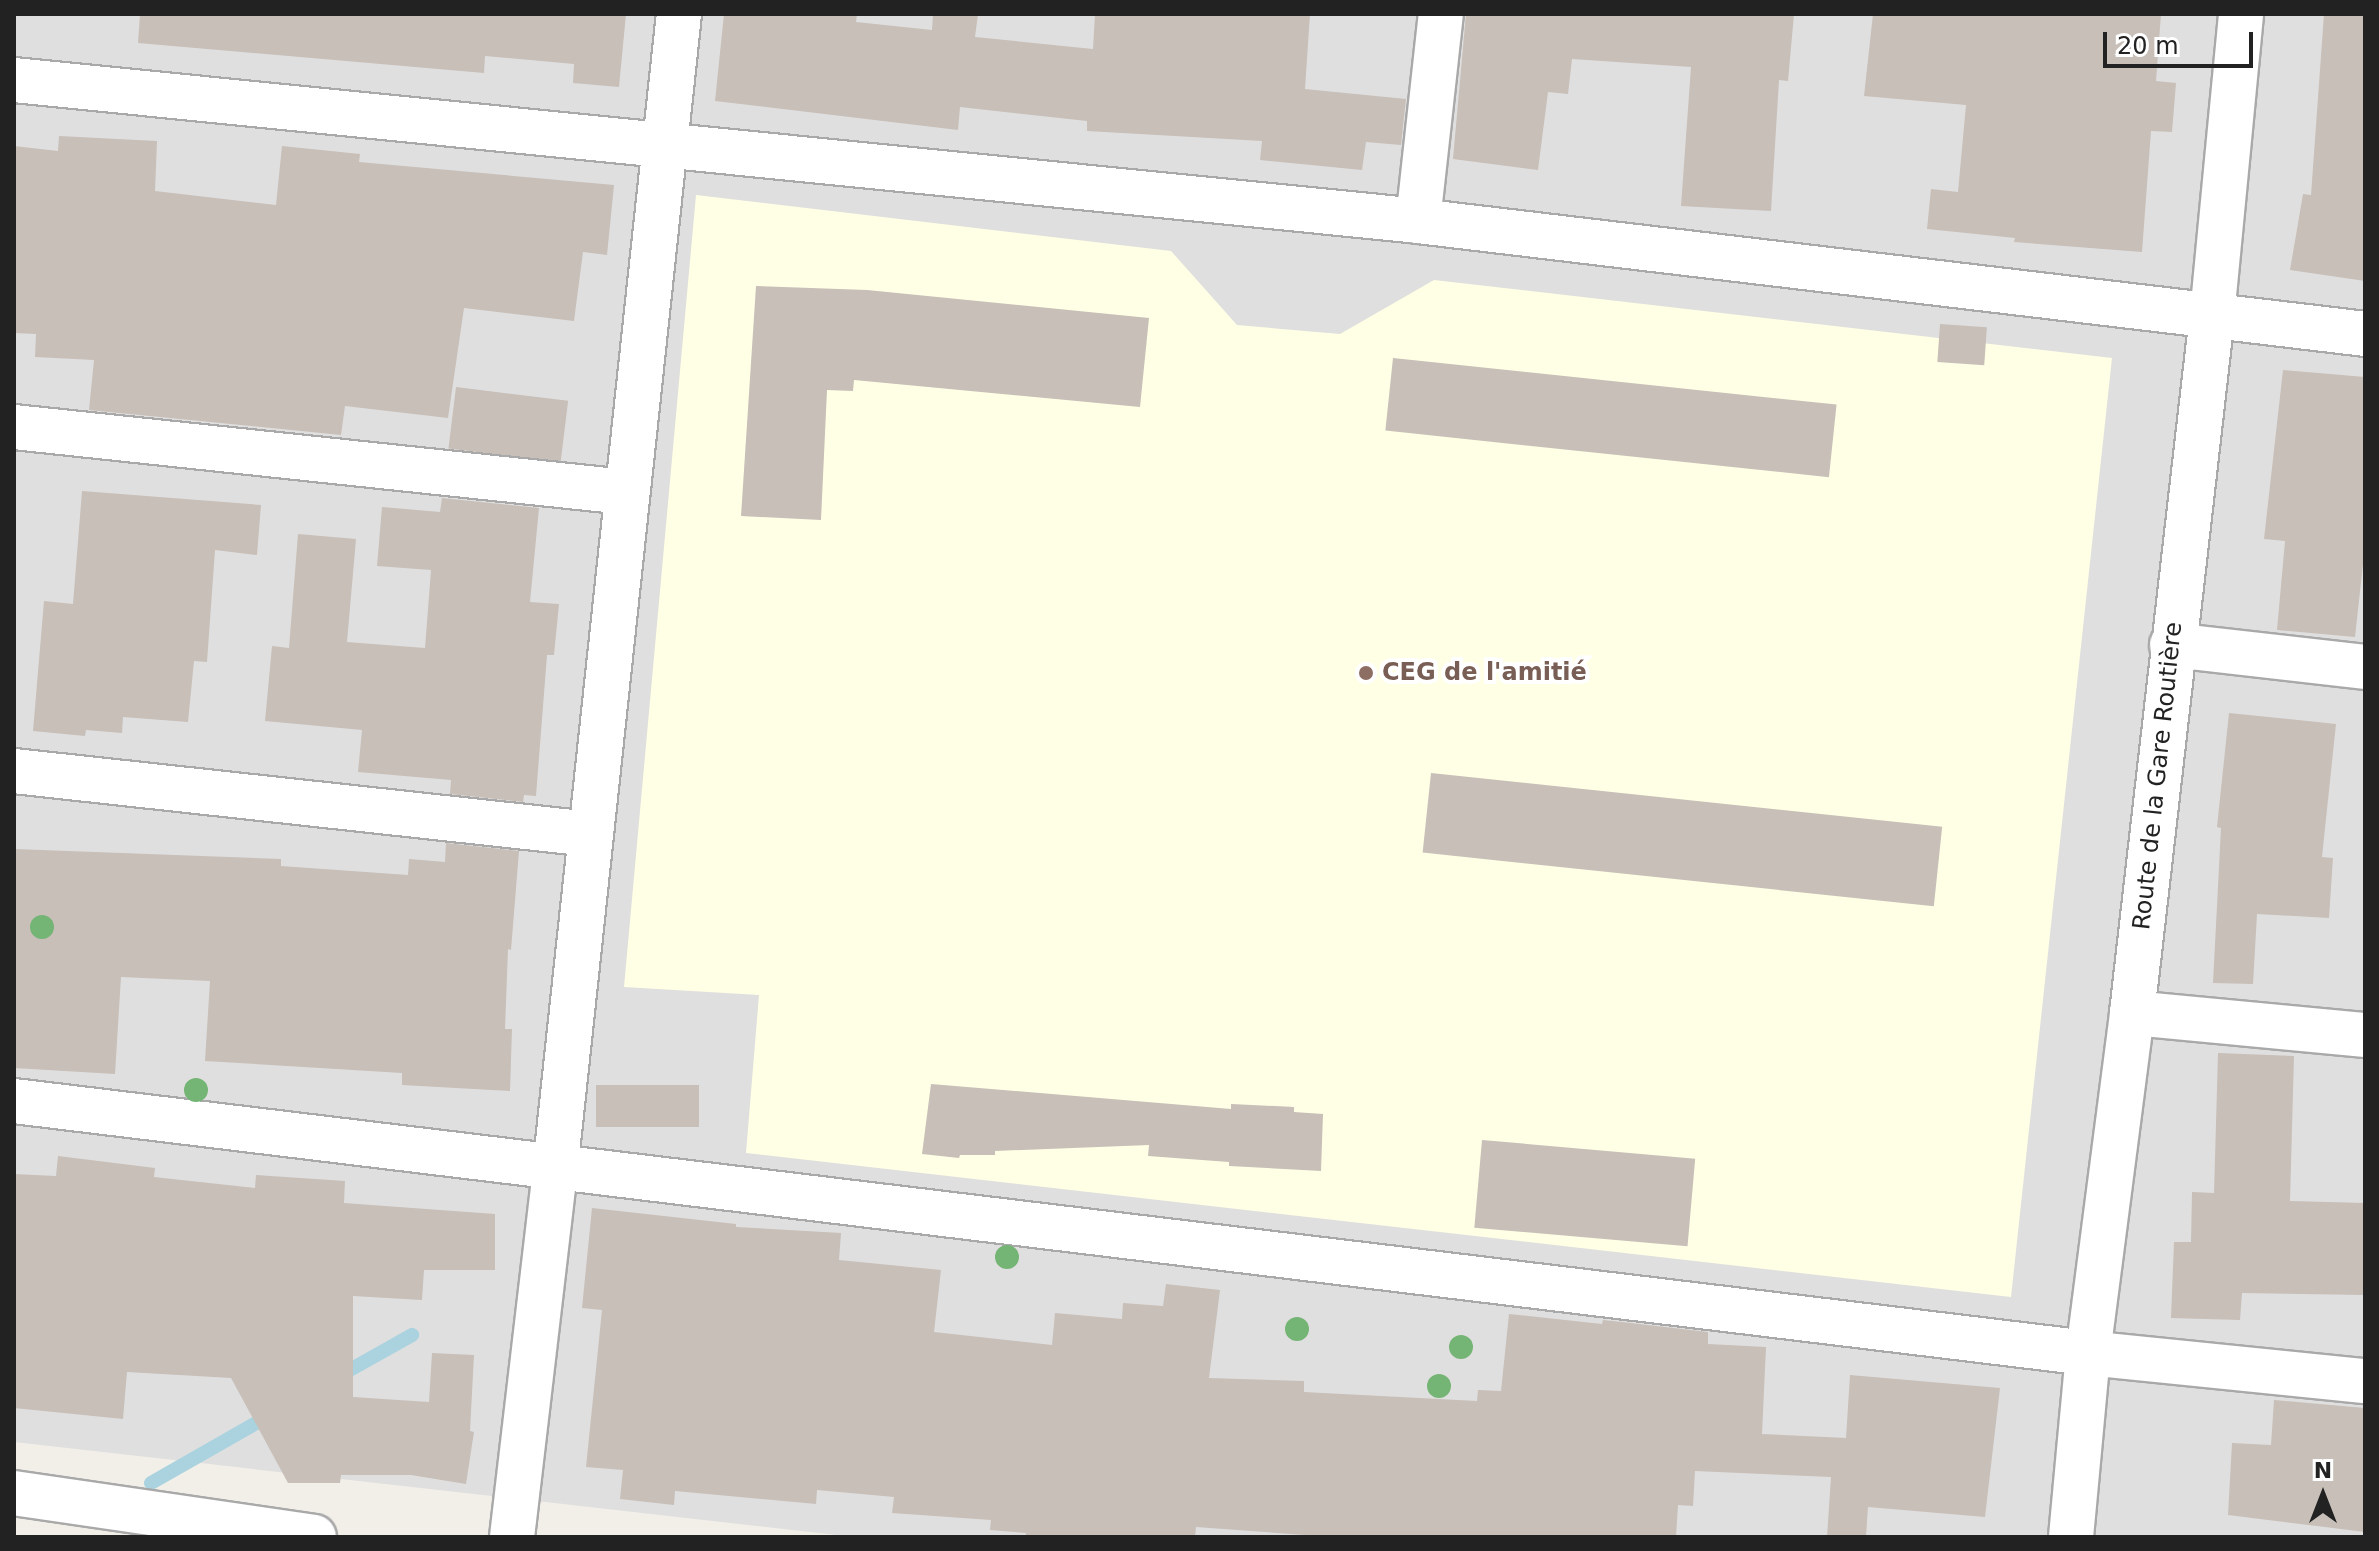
<!DOCTYPE html>
<html>
<head>
<meta charset="utf-8">
<style>
	body { margin:0 }
	#map { position:relative; width:2379px; height:1551px; overflow:hidden; background:#f2efe9; font-family:"DejaVu Sans",sans-serif }
	div>[style] { position:absolute }
	.residential>* { inset:0; background:#e0dfdf }
	.education>* { inset:0; background:#ffffe5 }
	.stream>* { height:14px; margin:-7px; padding:0 7px; transform-origin:7px; border-radius:7px; background:#aad3df }
	.building>* { inset:0; background:#c7bfb8; transform-origin:0 0 }
	.roads { filter:drop-shadow(2px 0 #a9a9a9) drop-shadow(-2px 0 #a9a9a9) drop-shadow(0 2px #a9a9a9) drop-shadow(0 -2px #a9a9a9) }
	.minor>* { height:44px; margin:-22px; padding:0 22px; transform-origin:22px; border-radius:22px; background:#fff }
	.trees>* { width:24px; height:24px; margin:-12px; border-radius:50%; background:#74b475 }
	.dots>* { width:22px; height:22px; translate:-50% -50%; box-sizing:border-box; border:4px solid #fff; border-radius:50% }
	span { translate:-50% -50%; white-space:nowrap; text-align:center; line-height:1.15; -webkit-text-stroke:8px #fff; paint-order:stroke }
	.education-label { font-size:24px; color:#785e54; font-weight:700 }
	.left { translate:0 -50%; text-align:left }
	.street-label { font-size:24px; color:#222 }
	.frame { position:absolute; inset:0; border:16px solid #222; pointer-events:none }
	.north { position:absolute; left:2283px; top:1455px; width:80px; height:80px; -webkit-text-stroke:6px #fff; paint-order:stroke; rotate:0deg; font-size:22px; font-weight:700; line-height:32px; text-align:center; color:#222 }
	.north::after { content:''; display:block; margin:auto; width:28px; height:36px; background:#222; clip-path:polygon(50% 0,100% 100%,50% 72%,0 100%) }
	.scale { position:absolute; left:2103px; top:32px; width:150px; height:36px; box-sizing:border-box; border:4px solid #222; border-top:0; padding-left:10px; font-size:24px; line-height:28px; white-space:nowrap; color:#222; -webkit-text-stroke:6px #fff; paint-order:stroke }
</style>
</head>
<body>
<div id="map">
	<div class="residential">
		<div style="clip-path:polygon(14px 14px,2365px 14px,2365px 1537px,854px 1537px,14px 1442px)"></div>
	</div>
	<div class="education">
		<div style="clip-path:polygon(696px 195px,1171px 251px,1237px 325px,1340px 334px,1434px 280px,2112px 358px,2011px 1297px,746px 1153px,759px 995px,624px 987px)"></div>
	</div>
	<div class="stream">
		<div style="left:339px;top:1376px;width:84px;rotate:-29.3deg"></div>
		<div style="left:151px;top:1483px;width:139px;rotate:-29.7deg"></div>
	</div>
	<div class="building">
		<div style="clip-path:polygon(140px 14px,626px 14px,619px 87px,573px 83px,574px 64px,485px 56px,484px 73px,138px 43px)"></div>
		<div style="clip-path:polygon(724px 14px,857px 14px,856px 22px,932px 30px,933px 14px,978px 14px,975px 37px,1093px 49px,1095px 14px,1310px 14px,1305px 89px,1406px 99px,1401px 145px,1366px 142px,1362px 170px,1260px 160px,1262px 141px,1087px 131px,1087px 121px,960px 107px,958px 130px,715px 101px)"></div>
		<div style="clip-path:polygon(1466px 14px,1794px 14px,1788px 81px,1779px 80px,1771px 211px,1681px 206px,1691px 67px,1572px 59px,1568px 94px,1548px 92px,1538px 170px,1453px 159px)"></div>
		<div style="clip-path:polygon(1873px 14px,2161px 14px,2156px 81px,2176px 83px,2172px 132px,2151px 131px,2142px 252px,2014px 242px,2015px 238px,1927px 229px,1931px 189px,1958px 192px,1966px 105px,1864px 96px)"></div>
		<div style="clip-path:polygon(2324px 14px,2365px 14px,2365px 281px,2290px 270px,2303px 194px,2311px 195px)"></div>
		<div style="clip-path:polygon(59px 136px,157px 141px,155px 191px,276px 205px,282px 146px,360px 154px,359px 162px,614px 185px,607px 255px,583px 252px,574px 321px,464px 308px,448px 418px,345px 406px,341px 435px,89px 410px,94px 360px,35px 357px,36px 334px,14px 333px,14px 146px,58px 151px)"></div>
		<div style="clip-path:polygon(756px 286px,867px 290px,1149px 318px,1140px 407px,854px 380px,853px 391px,827px 390px,821px 520px,741px 516px)"></div>
		<div style="left:1940px;top:324px;width:47px;height:38px;rotate:4deg"></div>
		<div style="left:1393px;top:358px;width:446px;height:73px;rotate:6deg"></div>
		<div style="clip-path:polygon(2283px 370px,2365px 377px,2365px 546px,2355px 637px,2277px 630px,2285px 541px,2264px 539px)"></div>
		<div style="left:456px;top:387px;width:113px;height:62px;rotate:7deg"></div>
		<div style="clip-path:polygon(82px 491px,261px 505px,257px 555px,215px 550px,207px 662px,194px 661px,188px 722px,123px 717px,122px 733px,86px 730px,85px 736px,33px 731px,44px 601px,73px 604px)"></div>
		<div style="clip-path:polygon(442px 498px,539px 508px,530px 602px,559px 604px,554px 655px,547px 655px,536px 796px,524px 795px,523px 802px,450px 794px,451px 780px,358px 772px,362px 730px,265px 721px,272px 646px,289px 648px,298px 534px,356px 539px,347px 642px,425px 648px,431px 570px,377px 566px,382px 507px,440px 512px)"></div>
		<div style="clip-path:polygon(2229px 713px,2336px 724px,2322px 857px,2333px 858px,2329px 918px,2257px 914px,2253px 984px,2213px 983px,2221px 828px,2217px 827px)"></div>
		<div style="left:1431px;top:773px;width:514px;height:80px;rotate:6deg"></div>
		<div style="clip-path:polygon(446px 843px,519px 851px,511px 950px,508px 949px,505px 1029px,512px 1029px,510px 1091px,402px 1085px,402px 1073px,205px 1061px,210px 981px,121px 977px,115px 1074px,14px 1068px,14px 849px,281px 859px,281px 866px,408px 875px,409px 859px,445px 862px)"></div>
		<div style="clip-path:polygon(2218px 1053px,2294px 1056px,2290px 1201px,2365px 1203px,2365px 1295px,2242px 1293px,2240px 1320px,2171px 1318px,2174px 1242px,2191px 1242px,2192px 1192px,2214px 1193px)"></div>
		<div style="clip-path:polygon(931px 1084px,1231px 1109px,1231px 1104px,1294px 1107px,1294px 1112px,1323px 1114px,1321px 1171px,1229px 1166px,1229px 1162px,1148px 1156px,1149px 1145px,995px 1151px,995px 1155px,960px 1155px,959px 1158px,922px 1154px)"></div>
		<div style="left:596px;top:1085px;width:103px;height:42px"></div>
		<div style="left:1482px;top:1140px;width:214px;height:88px;rotate:5deg"></div>
		<div style="clip-path:polygon(58px 1156px,155px 1168px,154px 1177px,255px 1188px,256px 1175px,345px 1181px,344px 1203px,495px 1214px,495px 1270px,424px 1270px,422px 1300px,353px 1296px,353px 1397px,429px 1402px,432px 1353px,474px 1355px,470px 1431px,474px 1432px,466px 1484px,411px 1475px,341px 1475px,340px 1483px,288px 1483px,231px 1378px,127px 1372px,123px 1419px,14px 1408px,14px 1174px,56px 1176px)"></div>
		<div style="clip-path:polygon(592px 1208px,736px 1224px,736px 1227px,841px 1233px,839px 1260px,941px 1270px,934px 1332px,1052px 1345px,1055px 1313px,1122px 1319px,1123px 1303px,1163px 1306px,1166px 1284px,1220px 1290px,1209px 1378px,1304px 1381px,1304px 1392px,1477px 1401px,1478px 1390px,1501px 1391px,1509px 1314px,1602px 1324px,1603px 1320px,1622px 1322px,1708px 1332px,1708px 1344px,1766px 1347px,1762px 1434px,1846px 1438px,1850px 1375px,2000px 1388px,1985px 1517px,1868px 1507px,1866px 1537px,1827px 1537px,1831px 1477px,1695px 1471px,1693px 1506px,1678px 1505px,1676px 1537px,1333px 1537px,1196px 1527px,1195px 1537px,1025px 1537px,1026px 1533px,990px 1530px,991px 1520px,892px 1513px,894px 1497px,817px 1490px,816px 1504px,675px 1491px,674px 1505px,620px 1499px,623px 1470px,586px 1467px,602px 1310px,582px 1308px)"></div>
		<div style="clip-path:polygon(2274px 1400px,2365px 1408px,2365px 1532px,2228px 1515px,2232px 1443px,2271px 1445px)"></div>
	</div>
	<div class="roads">
		<div class="minor">
			<div style="left:14px;top:80px;width:1411px;rotate:5.73deg"></div>
			<div style="left:1418px;top:221px;width:954px;rotate:6.8deg"></div>
			<div style="left:1418px;top:221px;width:208px;rotate:-83.7deg"></div>
			<div style="left:14px;top:427px;width:614px;rotate:6.07deg"></div>
			<div style="left:2172px;top:645px;width:194px;rotate:6.5deg"></div>
			<div style="left:14px;top:771px;width:579px;rotate:6.24deg"></div>
			<div style="left:2132px;top:1013px;width:234px;rotate:5.4deg"></div>
			<div style="left:14px;top:1101px;width:2089px;rotate:6.93deg"></div>
			<div style="left:2088px;top:1353px;width:278px;rotate:5.8deg"></div>
			<div style="left:14px;top:1493px;width:303px;rotate:8.3deg"></div>
			<div style="left:512px;top:1537px;width:370px;rotate:-83.3deg"></div>
			<div style="left:555px;top:1170px;width:1163px;rotate:-83.88deg"></div>
			<div style="left:2071px;top:1537px;width:185px;rotate:-84.7deg"></div>
			<div style="left:2088px;top:1353px;width:343px;rotate:-82.6deg"></div>
			<div style="left:2132px;top:1013px;width:702px;rotate:-83.45deg"></div>
			<div style="left:2212px;top:316px;width:303px;rotate:-84.5deg"></div>
		</div>
	</div>
	<div class="trees">
		<div style="left:42px;top:927px"></div>
		<div style="left:196px;top:1090px"></div>
		<div style="left:1007px;top:1257px"></div>
		<div style="left:1297px;top:1329px"></div>
		<div style="left:1461px;top:1347px"></div>
		<div style="left:1439px;top:1386px"></div>
	</div>
	<div class="dots">
		<div style="left:1366px;top:673px;background:#8d6e63"></div>
	</div>
	<div class="education-label">
		<span class="left" style="left:1382px;top:673px">CEG de l'amitié</span>
	</div>
	<div class="street-label">
		<span style="left:2158px;top:776px;rotate:-84deg">Route de la Gare Routière</span>
	</div>
	<div class="frame"></div>
	<div class="north">N</div>
	<div class="scale">20 m</div>
</div>
</body>
</html>
